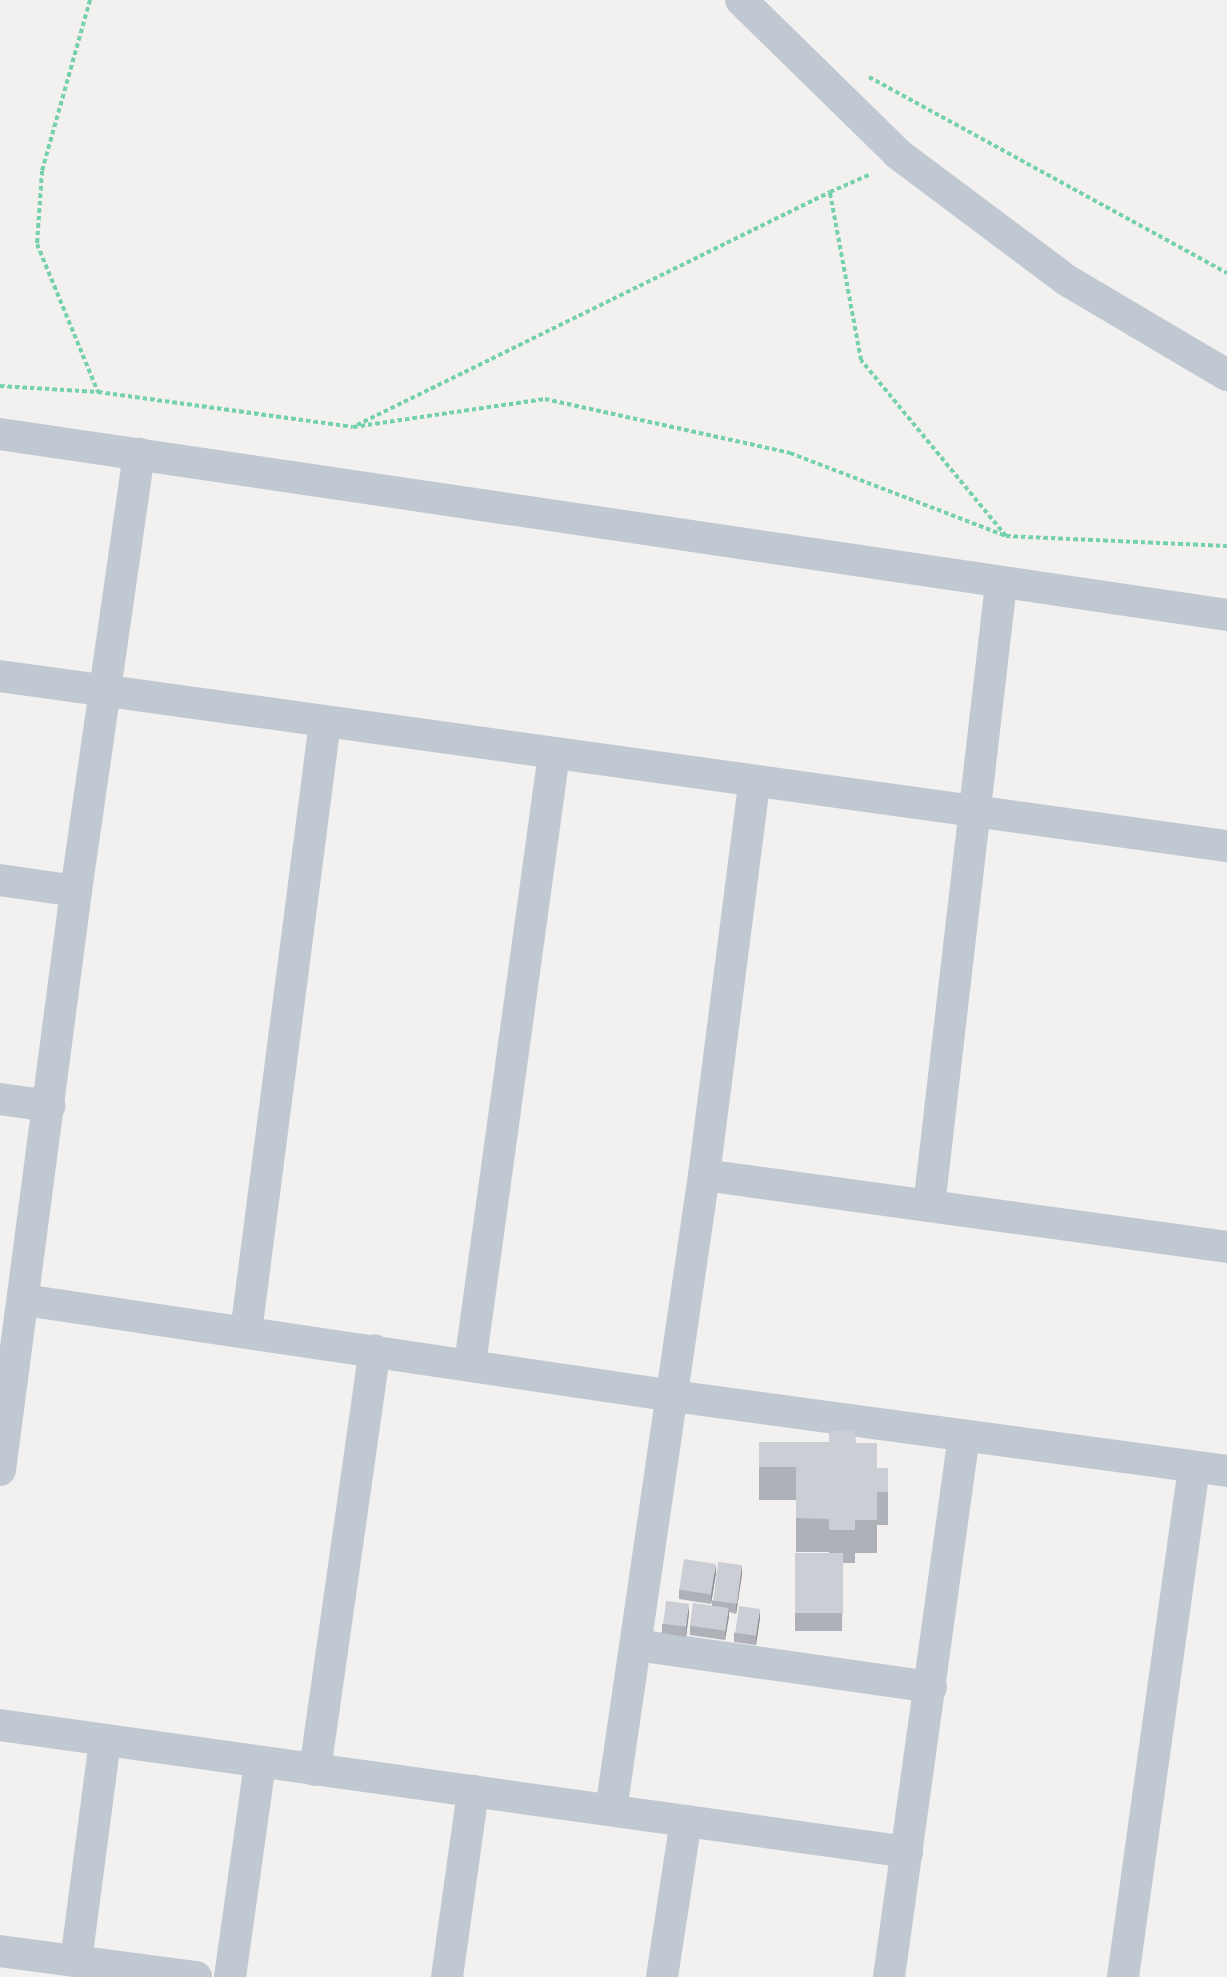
<!DOCTYPE html>
<html>
<head>
<meta charset="utf-8">
<style>
	body { margin:0 }
	#map { position:relative; width:1227px; height:1977px; overflow:hidden; background:#f3f0f0; font-family:Inter,sans-serif }
	div>[style] { position:absolute }
	.path>* { height:4px; margin-top:-2px; transform-origin:0; background:repeating-linear-gradient(90deg,#74d1ab 0 4.5px,transparent 0 7.5px) }
	.minor>* { height:32px; margin:-16px; padding:0 16px; transform-origin:16px; border-radius:16px; background:#c0c9d2 }
	.wall>* { inset:0; background:#afb1b8 }
	.shaded-wall>* { inset:0; background:#8f9096 }
	.building>* { inset:0; background:#ccced6; transform-origin:0 0 }
	span { translate:-50% -50%; white-space:nowrap; text-align:center; line-height:1.15; -webkit-text-stroke:5px #fff; paint-order:stroke }
</style>
</head>
<body>
<div id="map">
	<div class="path">
		<div style="left:90px;top:0;width:178px;rotate:105.7deg"></div>
		<div style="left:42px;top:171px;width:73px;rotate:93.9deg"></div>
		<div style="left:37px;top:244px;width:160px;rotate:67.6deg"></div>
		<div style="left:98px;top:392px;width:257px;rotate:7.8deg"></div>
		<div style="left:353px;top:427px;width:194px;rotate:-8.3deg"></div>
		<div style="left:545px;top:399px;width:251px;rotate:12.4deg"></div>
		<div style="left:790px;top:453px;width:231px;rotate:21deg"></div>
		<div style="left:1006px;top:536px;width:228px;rotate:-129.5deg"></div>
		<div style="left:861px;top:360px;width:171px;rotate:-100.5deg"></div>
		<div style="left:830px;top:192px;width:45px;rotate:-23.7deg"></div>
		<div style="left:869px;top:77px;width:408px;rotate:28.7deg"></div>
		<div style="left:0;top:386px;width:98px;rotate:3.5deg"></div>
		<div style="left:357px;top:425px;width:527px;rotate:-26.22deg"></div>
		<div style="left:1006px;top:536px;width:221px;rotate:2.6deg"></div>
	</div>
	<div class="minor">
		<div style="left:741px;top:0;width:220px;rotate:44.4deg"></div>
		<div style="left:898px;top:154px;width:212px;rotate:36.8deg"></div>
		<div style="left:1068px;top:281px;width:185px;rotate:30.6deg"></div>
		<div style="left:0;top:434px;width:1240px;rotate:8.39deg"></div>
		<div style="left:0;top:676px;width:1239px;rotate:7.89deg"></div>
		<div style="left:0;top:880px;width:77px;rotate:8.2deg"></div>
		<div style="left:0;top:1099px;width:50px;rotate:8deg"></div>
		<div style="left:704px;top:1175px;width:528px;rotate:7.84deg"></div>
		<div style="left:929px;top:1206px;width:626px;rotate:-83.4deg"></div>
		<div style="left:24px;top:1300px;width:656px;rotate:8.41deg"></div>
		<div style="left:673px;top:1396px;width:559px;rotate:7.71deg"></div>
		<div style="left:246px;top:1332px;width:615px;rotate:-82.62deg"></div>
		<div style="left:470px;top:1364px;width:616px;rotate:-82.16deg"></div>
		<div style="left:0;top:1470px;width:584px;rotate:-82.52deg"></div>
		<div style="left:76px;top:891px;width:442px;rotate:-81.8deg"></div>
		<div style="left:636px;top:1645px;width:298px;rotate:8.1deg"></div>
		<div style="left:0;top:1725px;width:916px;rotate:7.97deg"></div>
		<div style="left:315px;top:1770px;width:424px;rotate:-81.9deg"></div>
		<div style="left:611px;top:1810px;width:642px;rotate:-81.67deg"></div>
		<div style="left:704px;top:1175px;width:396px;rotate:-82.7deg"></div>
		<div style="left:0;top:1951px;width:198px;rotate:7.6deg"></div>
		<div style="left:76px;top:1961px;width:223px;rotate:-82.5deg"></div>
		<div style="left:230px;top:1977px;width:216px;rotate:-82deg"></div>
		<div style="left:447px;top:1977px;width:188px;rotate:-82deg"></div>
		<div style="left:662px;top:1977px;width:158px;rotate:-81.3deg"></div>
		<div style="left:889px;top:1977px;width:546px;rotate:-82.11deg"></div>
		<div style="left:1123px;top:1977px;width:515px;rotate:-82.07deg"></div>
	</div>
	<div class="wall">
		<div style="clip-path:polygon(759px 1442px,856px 1443px,877px 1468px,888px 1468px,888px 1525px,877px 1525px,877px 1553px,855px 1553px,855px 1563px,843px 1563px,842px 1631px,795px 1631px,795px 1553px,829px 1553px,829px 1552px,796px 1552px,796px 1500px,759px 1500px)"></div>
		<div style="clip-path:polygon(716px 1573px,711px 1604px,679px 1599px,679px 1590px)"></div>
		<div style="clip-path:polygon(742px 1574px,736px 1614px,729px 1612px,725px 1640px,690px 1635px,690px 1626px,712px 1606px,712px 1601px)"></div>
		<div style="clip-path:polygon(689px 1613px,686px 1637px,662px 1633px,662px 1624px)"></div>
		<div style="clip-path:polygon(760px 1618px,756px 1645px,734px 1642px,734px 1633px)"></div>
	</div>
	<div class="shaded-wall">
		<div style="clip-path:polygon(716px 1564px,716px 1573px,711px 1604px,711px 1595px)"></div>
		<div style="clip-path:polygon(742px 1565px,742px 1574px,736px 1614px,736px 1605px)"></div>
		<div style="clip-path:polygon(689px 1604px,689px 1613px,686px 1637px,686px 1628px)"></div>
		<div style="clip-path:polygon(729px 1608px,729px 1617px,725px 1640px,725px 1631px)"></div>
		<div style="clip-path:polygon(760px 1609px,760px 1618px,756px 1645px,756px 1636px)"></div>
	</div>
	<div class="building">
		<div style="clip-path:polygon(855px 1430px,856px 1443px,877px 1443px,877px 1468px,888px 1468px,888px 1492px,877px 1492px,877px 1520px,855px 1520px,855px 1530px,829px 1530px,829px 1519px,796px 1518px,796px 1467px,759px 1467px,759px 1442px,829px 1442px,829px 1431px)"></div>
		<div style="left:795px;top:1553px;width:48px;height:60px"></div>
		<div style="left:684px;top:1559px;width:32px;height:31px;rotate:9deg"></div>
		<div style="left:718px;top:1562px;width:24px;height:39px;rotate:7deg"></div>
		<div style="left:666px;top:1601px;width:23px;height:23px;rotate:7deg"></div>
		<div style="left:693px;top:1603px;width:36px;height:23px;rotate:8deg"></div>
		<div style="left:739px;top:1606px;width:21px;height:27px;rotate:8deg"></div>
	</div>
</div>
</body>
</html>
